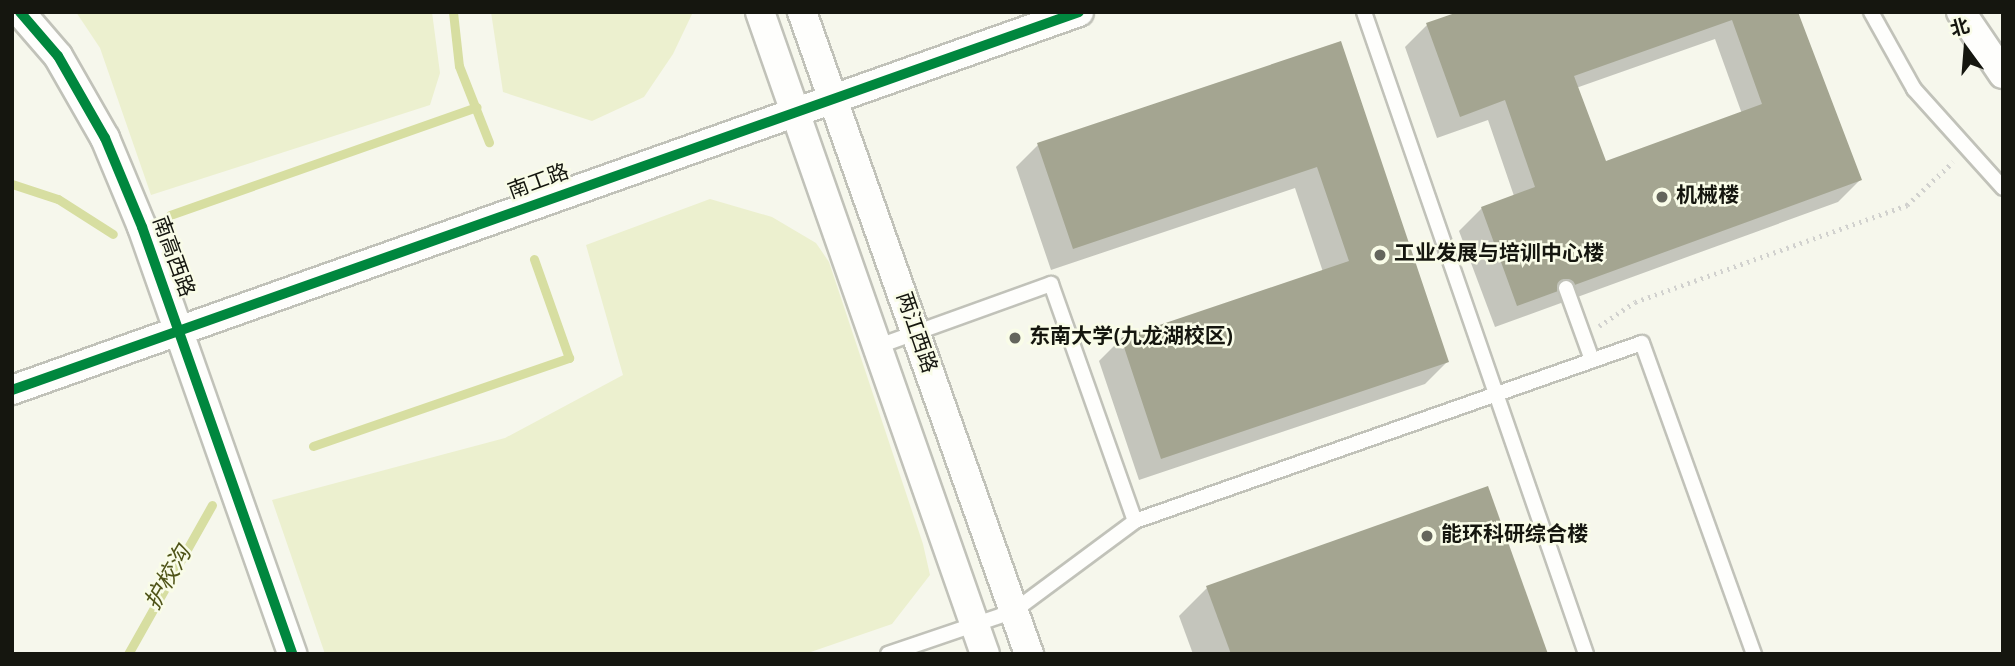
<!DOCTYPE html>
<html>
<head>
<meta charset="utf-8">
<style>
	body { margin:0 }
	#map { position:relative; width:2015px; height:666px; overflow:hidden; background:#f6f7ec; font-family:Overpass,"Noto Sans SC",sans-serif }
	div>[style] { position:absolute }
	.green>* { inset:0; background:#ecf0cf }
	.shadow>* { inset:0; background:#0003 }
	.stream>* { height:9px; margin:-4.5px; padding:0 4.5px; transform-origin:4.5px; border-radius:4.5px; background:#d7dea1 }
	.building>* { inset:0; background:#a4a591 }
	.path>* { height:4.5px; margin-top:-2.25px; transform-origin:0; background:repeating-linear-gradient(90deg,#d1d1ce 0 2px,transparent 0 7px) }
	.roads { filter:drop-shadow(2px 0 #c1c2b9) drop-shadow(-2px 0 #c1c2b9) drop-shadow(0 2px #c1c2b9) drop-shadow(0 -2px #c1c2b9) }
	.lane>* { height:14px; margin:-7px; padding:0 7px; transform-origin:7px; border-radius:7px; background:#fefefc }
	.street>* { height:28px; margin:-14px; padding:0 14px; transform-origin:14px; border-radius:14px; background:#fefefc }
	.cycleway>* { height:10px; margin:-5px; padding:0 5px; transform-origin:5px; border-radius:5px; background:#00873e }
	.dots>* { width:19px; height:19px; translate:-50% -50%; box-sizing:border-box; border:4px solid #f9fce8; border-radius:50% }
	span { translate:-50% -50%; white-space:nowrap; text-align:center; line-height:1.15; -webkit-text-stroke:5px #f9fce8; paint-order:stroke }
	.street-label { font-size:21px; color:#15160f }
	.poi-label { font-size:21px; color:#15160f; font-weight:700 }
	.left { translate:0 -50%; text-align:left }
	.water-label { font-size:23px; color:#4f5418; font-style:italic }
	.frame { position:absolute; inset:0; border:14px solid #15160f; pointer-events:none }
	.north { position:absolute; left:1931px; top:14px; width:70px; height:70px; -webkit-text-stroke:5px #f9fce8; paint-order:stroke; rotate:344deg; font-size:19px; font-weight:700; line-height:28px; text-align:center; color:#15160f }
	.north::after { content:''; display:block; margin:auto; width:24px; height:32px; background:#15160f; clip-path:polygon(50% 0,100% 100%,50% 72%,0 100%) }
</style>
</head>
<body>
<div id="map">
	<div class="green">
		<div style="clip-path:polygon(76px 12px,432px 12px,440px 73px,430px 105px,151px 195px,100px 48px)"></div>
		<div style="clip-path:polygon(491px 12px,693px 12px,673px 54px,644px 97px,592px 121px,503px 92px)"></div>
		<div style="clip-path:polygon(710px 199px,772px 217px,816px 243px,829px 262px,923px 544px,930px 575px,892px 624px,805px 654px,325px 654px,272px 500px,505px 438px,623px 375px,586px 245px)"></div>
	</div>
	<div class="shadow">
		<div style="clip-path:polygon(evenodd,1797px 12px,1860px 180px,1838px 202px,1495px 327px,1459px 231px,1482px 208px,1514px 196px,1488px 120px,1437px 138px,1405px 47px,1427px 25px,1797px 12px,1715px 39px,1742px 114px,1599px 166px,1576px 88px,1715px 39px)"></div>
		<div style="clip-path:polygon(1340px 43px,1447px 362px,1425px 384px,1139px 480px,1099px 361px,1121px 339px,1323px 272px,1295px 188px,1051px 270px,1016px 167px,1038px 145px)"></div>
		<div style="clip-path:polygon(1207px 588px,1546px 654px,1193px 654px,1179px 616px)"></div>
	</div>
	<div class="stream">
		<div style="left:453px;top:12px;width:54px;rotate:83.7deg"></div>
		<div style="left:459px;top:66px;width:82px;rotate:68.5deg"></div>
		<div style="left:12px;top:184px;width:48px;rotate:18.1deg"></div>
		<div style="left:58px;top:199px;width:65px;rotate:32.5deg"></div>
		<div style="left:170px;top:215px;width:325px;rotate:-19.4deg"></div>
		<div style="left:313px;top:446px;width:271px;rotate:-19deg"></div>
		<div style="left:569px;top:358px;width:105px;rotate:-109.5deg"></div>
		<div style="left:128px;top:654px;width:171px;rotate:-60.6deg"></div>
	</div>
	<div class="building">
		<div style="clip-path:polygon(evenodd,1458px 12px,1798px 12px,1862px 180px,1517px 306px,1481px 207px,1535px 187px,1505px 100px,1460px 117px,1426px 23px,1458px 12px,1732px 20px,1762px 104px,1606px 161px,1574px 76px,1732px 20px)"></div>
		<div style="clip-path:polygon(1341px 41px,1449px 362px,1161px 459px,1121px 338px,1349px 261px,1317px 167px,1073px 249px,1037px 143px)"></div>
		<div style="clip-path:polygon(1488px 486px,1548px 654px,1231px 654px,1206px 586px)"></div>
	</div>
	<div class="path">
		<div style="left:1599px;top:326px;width:43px;rotate:-33.7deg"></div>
		<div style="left:1635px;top:302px;width:289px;rotate:-19.6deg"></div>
		<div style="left:1907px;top:205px;width:63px;rotate:-43.1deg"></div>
	</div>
	<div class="roads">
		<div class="lane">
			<div style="left:1364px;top:12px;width:679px;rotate:70.92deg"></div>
			<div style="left:1871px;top:12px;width:88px;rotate:60.8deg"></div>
			<div style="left:1914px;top:89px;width:133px;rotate:48deg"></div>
			<div style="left:1566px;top:288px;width:77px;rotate:70.1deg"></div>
			<div style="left:876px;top:347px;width:186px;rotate:-19.8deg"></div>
			<div style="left:1051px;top:284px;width:251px;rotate:70.5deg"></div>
			<div style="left:888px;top:654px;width:133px;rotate:-18.8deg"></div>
			<div style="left:1014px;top:611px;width:151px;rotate:-36.6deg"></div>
			<div style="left:1135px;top:521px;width:537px;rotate:-19.35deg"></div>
			<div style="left:1642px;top:343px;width:331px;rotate:70.2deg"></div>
		</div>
		<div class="street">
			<div style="left:20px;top:12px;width:58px;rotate:49.2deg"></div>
			<div style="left:58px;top:56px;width:95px;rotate:60.2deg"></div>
			<div style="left:105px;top:138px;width:96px;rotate:67.4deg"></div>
			<div style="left:142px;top:227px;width:453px;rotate:70.6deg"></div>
			<div style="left:760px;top:12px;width:680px;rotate:70.69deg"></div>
			<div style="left:802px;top:12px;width:681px;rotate:70.53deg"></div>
			<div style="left:1961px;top:12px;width:75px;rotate:55.9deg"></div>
			<div style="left:12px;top:390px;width:1132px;rotate:-19.51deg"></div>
		</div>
	</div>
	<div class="cycleway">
		<div style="left:20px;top:12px;width:58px;rotate:49.2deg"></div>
		<div style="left:58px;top:56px;width:95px;rotate:60.2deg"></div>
		<div style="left:105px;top:138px;width:96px;rotate:67.4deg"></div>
		<div style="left:142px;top:227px;width:453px;rotate:70.6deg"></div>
		<div style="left:12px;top:390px;width:1132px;rotate:-19.51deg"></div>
	</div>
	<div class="dots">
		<div style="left:1662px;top:197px;background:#64655c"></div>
		<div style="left:1380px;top:255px;background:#64655c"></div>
		<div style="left:1015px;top:338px;background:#64655c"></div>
		<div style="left:1427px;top:536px;background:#64655c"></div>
	</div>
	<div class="street-label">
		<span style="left:539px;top:183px;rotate:-20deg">南工路</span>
		<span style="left:172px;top:257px;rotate:70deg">南高西路</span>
		<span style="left:915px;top:333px;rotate:71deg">两江西路</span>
	</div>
	<div class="poi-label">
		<span class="left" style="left:1676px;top:197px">机械楼</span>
		<span class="left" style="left:1394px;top:255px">工业发展与培训中心楼</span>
		<span class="left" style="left:1029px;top:338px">东南大学(九龙湖校区)</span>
		<span class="left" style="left:1441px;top:536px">能环科研综合楼</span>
	</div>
	<div class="water-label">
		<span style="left:170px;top:579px;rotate:-60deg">护校沟</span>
	</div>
	<div class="frame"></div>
	<div class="north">北</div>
</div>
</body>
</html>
